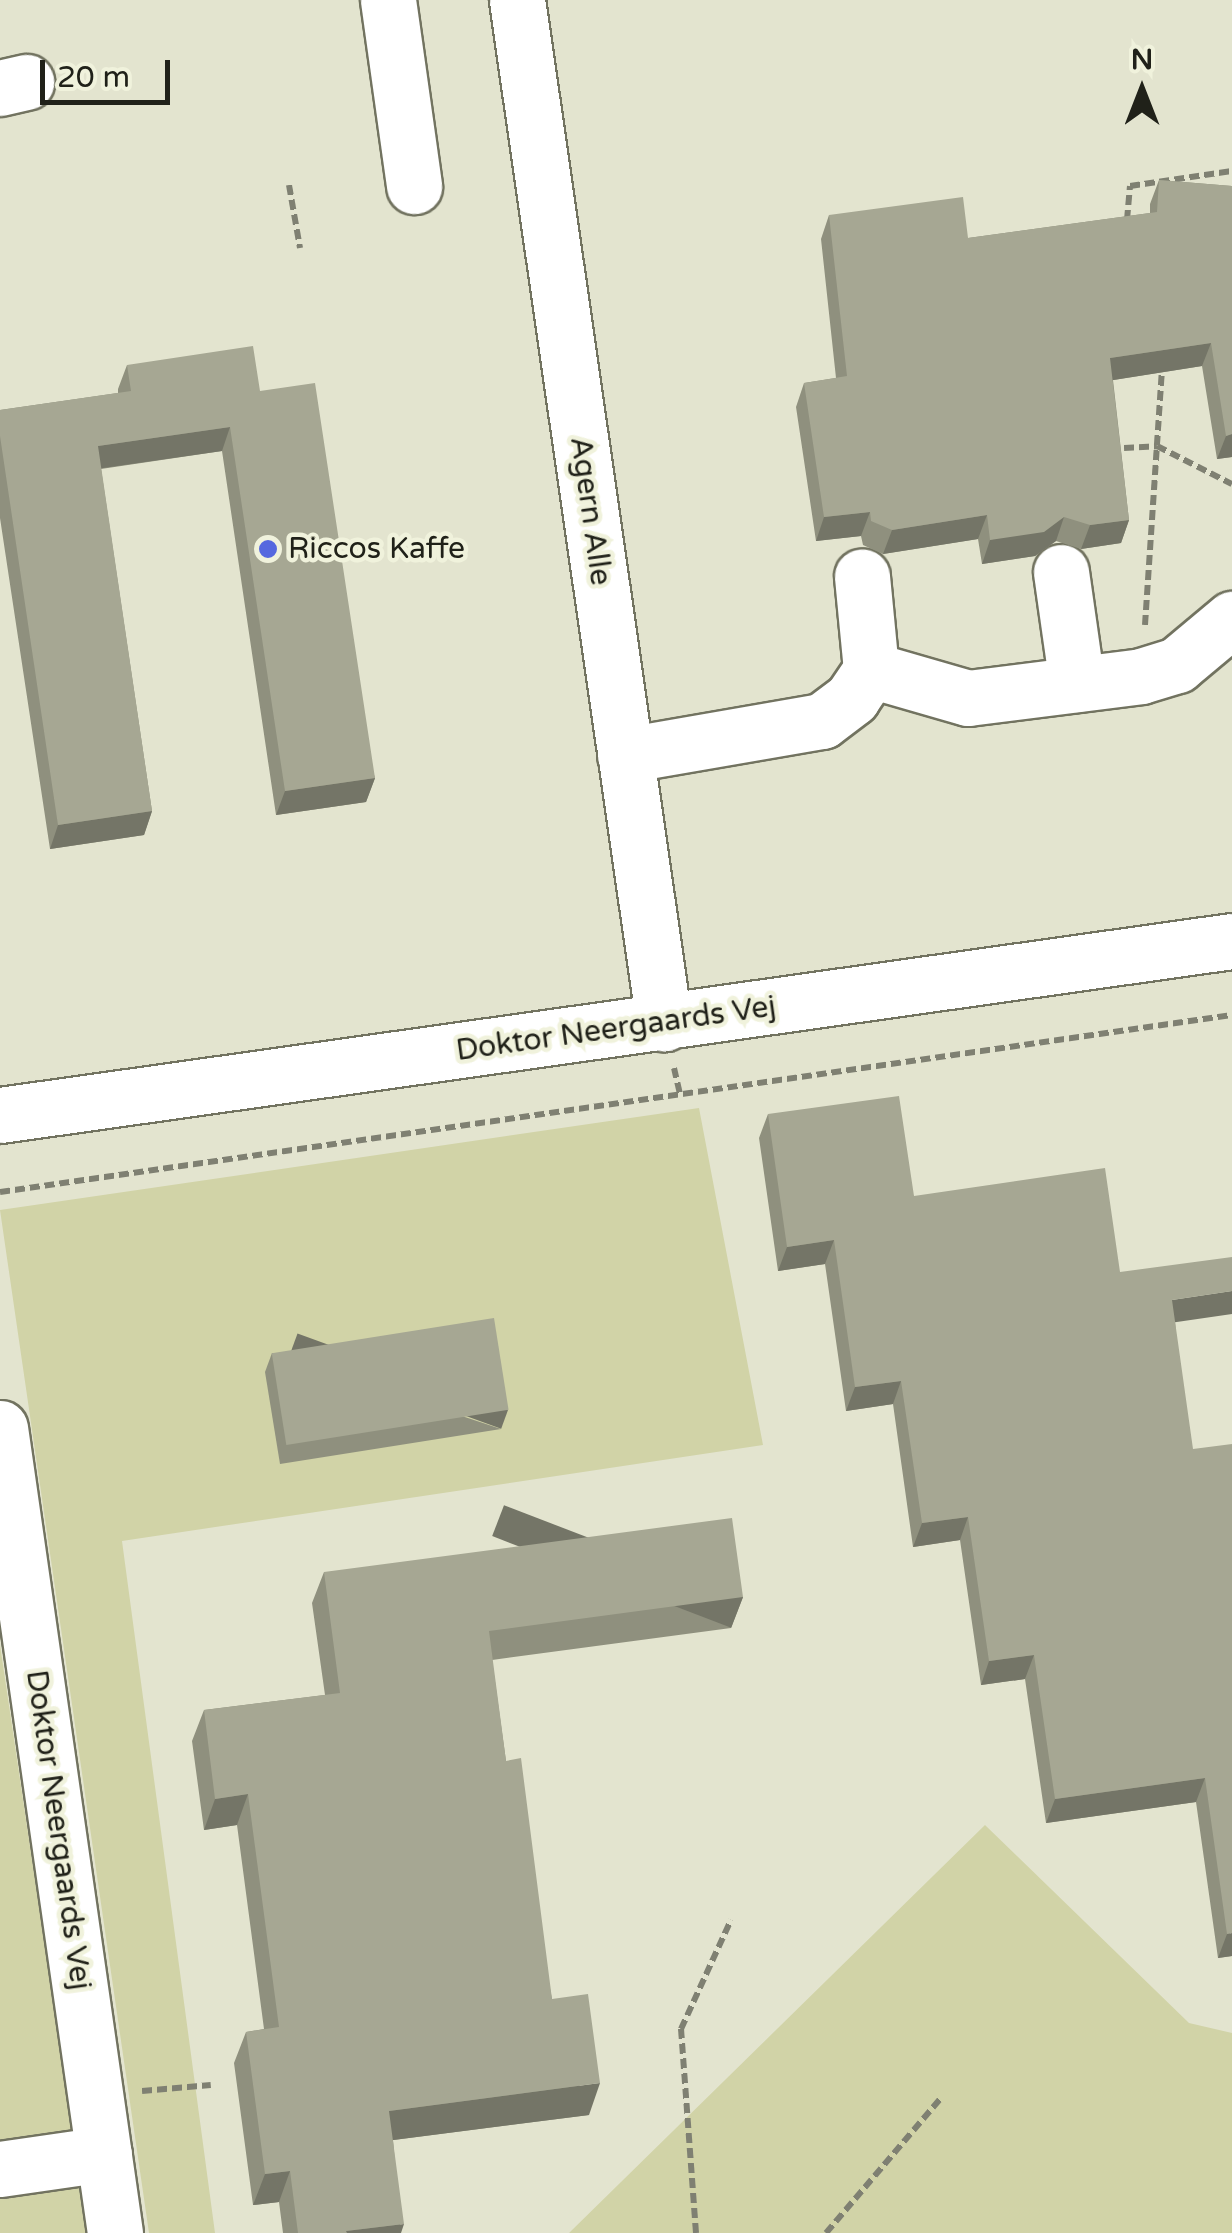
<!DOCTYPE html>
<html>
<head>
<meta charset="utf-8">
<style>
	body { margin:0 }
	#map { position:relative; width:1232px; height:2233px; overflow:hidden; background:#e3e4cf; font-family:"Varela Round",sans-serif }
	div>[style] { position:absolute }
	.green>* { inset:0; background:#d1d3a7 }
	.path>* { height:6px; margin-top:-3px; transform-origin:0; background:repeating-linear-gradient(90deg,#7f8072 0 10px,transparent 0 15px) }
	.roads { filter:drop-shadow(2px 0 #727360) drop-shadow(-2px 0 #727360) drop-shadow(0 2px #727360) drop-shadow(0 -2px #727360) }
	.minor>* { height:55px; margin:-27.5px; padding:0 27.5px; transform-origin:27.5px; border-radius:27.5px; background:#fff }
	.wall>* { inset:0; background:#8f907e }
	.shaded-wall>* { inset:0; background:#747567; transform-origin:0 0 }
	.building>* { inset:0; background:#a6a793; transform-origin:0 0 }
	.dots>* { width:28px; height:28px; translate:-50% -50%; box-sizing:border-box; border:5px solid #f0f2dc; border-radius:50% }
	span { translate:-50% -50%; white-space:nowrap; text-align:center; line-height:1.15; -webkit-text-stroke:9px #f0f2dc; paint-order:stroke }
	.street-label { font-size:30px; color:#202119 }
	.poi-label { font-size:30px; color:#202119 }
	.left { translate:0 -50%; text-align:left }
	.north { position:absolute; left:1092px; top:40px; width:100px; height:100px; -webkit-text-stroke:8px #f0f2dc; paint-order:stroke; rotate:0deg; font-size:28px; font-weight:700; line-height:40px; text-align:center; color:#202119 }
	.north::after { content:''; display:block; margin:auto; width:35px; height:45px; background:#202119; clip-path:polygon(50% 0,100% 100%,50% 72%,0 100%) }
	.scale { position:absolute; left:40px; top:60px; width:130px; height:45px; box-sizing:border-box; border:5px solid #202119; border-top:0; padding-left:12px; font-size:30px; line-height:35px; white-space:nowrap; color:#202119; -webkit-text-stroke:8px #f0f2dc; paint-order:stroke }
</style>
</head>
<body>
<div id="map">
	<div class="green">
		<div style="clip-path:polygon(699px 1108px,763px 1445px,122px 1541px,215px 2233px,149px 2233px,0 1210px)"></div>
		<div style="clip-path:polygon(0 1645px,82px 2196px,87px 2233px,0 2233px)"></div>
		<div style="clip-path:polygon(985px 1825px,1189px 2023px,1232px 2033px,1232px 2233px,569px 2233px)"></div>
	</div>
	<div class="path">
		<div style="left:289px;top:185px;width:64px;rotate:80.1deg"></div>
		<div style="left:1127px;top:220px;width:34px;rotate:-85deg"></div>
		<div style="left:1130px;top:186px;width:103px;rotate:-8.4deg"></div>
		<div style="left:1124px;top:448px;width:33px;rotate:-3deg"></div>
		<div style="left:1157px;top:446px;width:84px;rotate:26.9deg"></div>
		<div style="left:1145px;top:625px;width:258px;rotate:-86.2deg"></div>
		<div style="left:674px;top:1068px;width:26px;rotate:77deg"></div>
		<div style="left:0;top:1192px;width:1245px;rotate:-8.18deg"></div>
		<div style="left:142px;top:2091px;width:69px;rotate:-5deg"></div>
		<div style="left:696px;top:2233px;width:205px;rotate:-94.2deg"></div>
		<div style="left:681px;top:2029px;width:120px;rotate:-65.4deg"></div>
		<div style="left:826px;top:2233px;width:177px;rotate:-49.6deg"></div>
	</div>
	<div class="roads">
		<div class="minor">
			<div style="left:388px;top:0;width:188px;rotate:82deg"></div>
			<div style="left:517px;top:0;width:1034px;rotate:81.82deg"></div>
			<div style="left:0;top:88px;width:27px;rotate:-13deg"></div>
			<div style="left:1061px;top:572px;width:113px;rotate:81.9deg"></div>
			<div style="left:871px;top:670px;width:101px;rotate:16.1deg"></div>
			<div style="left:968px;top:698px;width:174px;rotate:-7.2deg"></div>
			<div style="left:1141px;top:676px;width:38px;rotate:-17deg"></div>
			<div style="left:1177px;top:665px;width:72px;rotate:-39.9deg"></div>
			<div style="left:625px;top:755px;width:200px;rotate:-9.8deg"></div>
			<div style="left:822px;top:721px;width:38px;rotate:-37deg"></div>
			<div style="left:852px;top:698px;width:34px;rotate:-56deg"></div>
			<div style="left:871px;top:670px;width:94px;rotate:-95.5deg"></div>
			<div style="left:0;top:1115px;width:1244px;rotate:-8.04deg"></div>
			<div style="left:0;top:1428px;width:813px;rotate:81.87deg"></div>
			<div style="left:0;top:2169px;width:105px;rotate:-8.2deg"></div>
		</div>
	</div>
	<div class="wall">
		<div style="clip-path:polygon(1159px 180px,1232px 186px,1232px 457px,1217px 459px,1202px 366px,1113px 380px,1129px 520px,1121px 543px,1081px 549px,1056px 541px,1035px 556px,982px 564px,978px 539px,883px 554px,863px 545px,861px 536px,816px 541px,796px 407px,804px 383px,836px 378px,821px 239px,829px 215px,968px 238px,1150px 213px,1150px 204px)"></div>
		<div style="clip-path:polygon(127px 365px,260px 391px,375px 778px,366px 802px,276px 815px,222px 451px,101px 469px,152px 811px,144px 835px,50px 849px,0 518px,0 410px,118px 393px,118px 389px)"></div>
		<div style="clip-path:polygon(768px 1114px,914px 1196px,1120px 1272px,1175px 1322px,1232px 1956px,1218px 1958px,1196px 1802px,1046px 1823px,1025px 1679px,981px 1685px,960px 1540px,913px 1547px,893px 1404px,846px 1411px,825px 1264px,778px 1271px,759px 1138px)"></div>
		<div style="clip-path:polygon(272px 1353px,501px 1429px,280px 1464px,265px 1372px)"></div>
		<div style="clip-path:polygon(324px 1572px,743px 1597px,731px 1628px,492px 1660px,506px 1761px,552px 1999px,589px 2115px,393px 2140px,401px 2233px,283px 2233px,279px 2202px,253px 2205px,234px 2063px,246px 2032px,264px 2029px,237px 1825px,204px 1830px,192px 1741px,204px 1710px,325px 1695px,312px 1603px)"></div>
	</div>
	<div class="shaded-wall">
		<div style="clip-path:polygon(1211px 343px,1202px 366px,1101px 382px,1110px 358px)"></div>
		<div style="clip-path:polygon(230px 427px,222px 451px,89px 470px,98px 446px)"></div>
		<div style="clip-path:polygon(1232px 434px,1232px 457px,1217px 459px,1226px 436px)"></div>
		<div style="clip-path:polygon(870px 512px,861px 536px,816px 541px,824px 517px)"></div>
		<div style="clip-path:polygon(987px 515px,978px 539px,883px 554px,892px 530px)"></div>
		<div style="clip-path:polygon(1064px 517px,1056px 541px,1035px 556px,982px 564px,990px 540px)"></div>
		<div style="clip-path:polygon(1129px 520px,1121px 543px,1081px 549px,1090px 525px)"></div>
		<div style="clip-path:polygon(375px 778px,366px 802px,276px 815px,285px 791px)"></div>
		<div style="clip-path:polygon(152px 811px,144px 835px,50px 849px,58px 825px)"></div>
		<div style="clip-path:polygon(834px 1240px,825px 1264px,778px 1271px,787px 1247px)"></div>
		<div style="clip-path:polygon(1232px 1291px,1232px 1314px,1163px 1324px,1172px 1300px)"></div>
		<div style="clip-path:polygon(901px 1381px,893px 1404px,846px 1411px,855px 1387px)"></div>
		<div style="left:508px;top:1410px;width:20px;height:224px;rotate:110deg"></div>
		<div style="clip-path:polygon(968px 1517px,960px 1540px,913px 1547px,922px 1523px)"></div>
		<div style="left:743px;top:1597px;width:33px;height:256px;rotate:111deg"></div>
		<div style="clip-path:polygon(1034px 1655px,1025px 1679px,981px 1685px,989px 1661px)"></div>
		<div style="clip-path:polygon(1205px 1778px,1196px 1802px,1046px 1823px,1055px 1799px)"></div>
		<div style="clip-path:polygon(248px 1794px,237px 1825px,204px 1830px,215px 1799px)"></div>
		<div style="clip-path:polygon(1232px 1933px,1232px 1956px,1218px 1958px,1227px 1934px)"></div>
		<div style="clip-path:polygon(600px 2083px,589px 2115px,378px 2142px,389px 2111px)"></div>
		<div style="clip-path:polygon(290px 2171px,279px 2202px,253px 2205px,265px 2174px)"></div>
		<div style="clip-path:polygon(404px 2224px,401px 2233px,346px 2233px,346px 2231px)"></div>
	</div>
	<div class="building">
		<div style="clip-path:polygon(1159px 180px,1232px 186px,1232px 434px,1226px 436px,1211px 343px,1110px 358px,1129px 520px,1090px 525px,1064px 517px,1044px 532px,990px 540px,987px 515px,892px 530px,871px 521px,870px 512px,824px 517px,804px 383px,847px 376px,829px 215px,963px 197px,968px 238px,1157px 212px)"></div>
		<div style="clip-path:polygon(253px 346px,260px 391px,315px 383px,375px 778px,285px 791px,230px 427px,98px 446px,152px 811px,58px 825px,0 436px,0 410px,131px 391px,127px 365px)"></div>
		<div style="clip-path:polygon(899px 1096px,914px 1196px,1105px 1168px,1120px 1272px,1232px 1257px,1232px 1291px,1172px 1300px,1193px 1449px,1232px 1444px,1232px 1933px,1227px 1934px,1205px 1778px,1055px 1799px,1034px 1655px,989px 1661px,968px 1517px,922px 1523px,901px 1381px,855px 1387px,834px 1240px,787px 1247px,768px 1114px)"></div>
		<div style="left:494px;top:1318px;width:93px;height:225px;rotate:81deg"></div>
		<div style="clip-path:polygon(732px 1518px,743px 1597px,489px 1631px,506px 1761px,521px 1758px,552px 1999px,588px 1994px,600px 2083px,389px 2111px,404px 2224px,346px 2231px,347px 2233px,298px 2233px,290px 2171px,265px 2174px,246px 2032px,279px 2027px,248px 1794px,215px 1799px,204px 1710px,340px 1693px,324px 1572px)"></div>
	</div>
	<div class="dots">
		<div style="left:268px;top:549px;background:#5568df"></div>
	</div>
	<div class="street-label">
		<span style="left:590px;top:511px;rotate:82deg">Agern Alle</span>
		<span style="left:616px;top:1029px;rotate:-8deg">Doktor Neergaards Vej</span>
		<span style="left:58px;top:1830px;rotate:82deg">Doktor Neergaards Vej</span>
	</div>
	<div class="poi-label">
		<span class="left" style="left:288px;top:549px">Riccos Kaffe</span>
	</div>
	<div class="north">N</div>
	<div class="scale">20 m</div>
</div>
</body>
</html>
